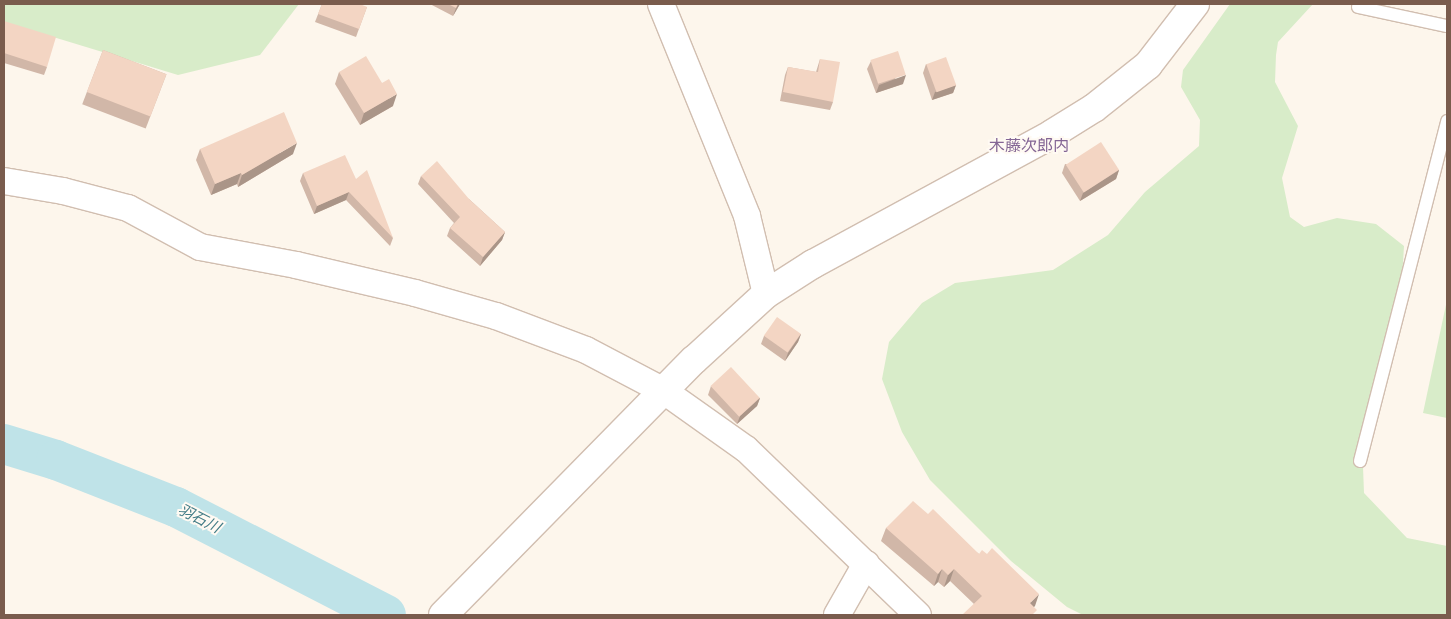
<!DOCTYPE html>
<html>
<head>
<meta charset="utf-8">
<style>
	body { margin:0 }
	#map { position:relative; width:1451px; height:619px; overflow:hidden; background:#fdf6ec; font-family:"DejaVu Sans","Noto Sans JP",sans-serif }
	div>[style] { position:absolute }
	.green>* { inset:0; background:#d8ecc9 }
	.river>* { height:40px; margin:-20px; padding:0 20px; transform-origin:20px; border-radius:20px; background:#bfe3e8 }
	.roads { filter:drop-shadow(1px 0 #d1beb0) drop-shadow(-1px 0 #d1beb0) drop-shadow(0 1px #d1beb0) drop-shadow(0 -1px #d1beb0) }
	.service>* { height:12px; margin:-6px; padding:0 6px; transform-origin:6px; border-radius:6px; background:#fff }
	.minor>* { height:26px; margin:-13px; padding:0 13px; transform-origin:13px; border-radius:13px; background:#fff }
	.tertiary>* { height:28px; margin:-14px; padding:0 14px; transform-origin:14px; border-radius:14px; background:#fff }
	.wall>* { inset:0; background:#d1b7a8; transform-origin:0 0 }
	.shaded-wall>* { inset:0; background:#aa9588 }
	.building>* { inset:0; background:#f3d5c3; transform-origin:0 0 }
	span { translate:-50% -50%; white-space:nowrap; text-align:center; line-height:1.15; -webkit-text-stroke:4px #fffaf3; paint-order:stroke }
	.water-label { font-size:15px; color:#437c86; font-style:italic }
	.quarter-label { font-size:16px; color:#846695 }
	.frame { position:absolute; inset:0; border:5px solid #7a5c4d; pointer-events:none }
</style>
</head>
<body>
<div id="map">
	<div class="green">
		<div style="clip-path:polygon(4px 4px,299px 4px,260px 55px,178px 75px,4px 22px)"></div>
		<div style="clip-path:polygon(1230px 4px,1313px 4px,1278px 42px,1276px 55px,1275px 82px,1298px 126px,1282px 178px,1290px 217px,1304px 227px,1337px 218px,1376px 224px,1404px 246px,1402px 280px,1362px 440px,1364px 493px,1407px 538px,1447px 546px,1447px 615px,1083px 615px,1067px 607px,1011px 561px,930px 480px,902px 432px,882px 379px,889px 342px,922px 303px,955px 283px,1053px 270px,1108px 235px,1145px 192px,1199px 146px,1200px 120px,1181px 87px,1183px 70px)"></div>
		<div style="clip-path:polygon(1447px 300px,1447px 418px,1423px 413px)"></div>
	</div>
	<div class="river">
		<div style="left:4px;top:444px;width:54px;rotate:17.1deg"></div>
		<div style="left:56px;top:460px;width:129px;rotate:21.4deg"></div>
		<div style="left:176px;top:507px;width:236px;rotate:27.2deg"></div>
	</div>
	<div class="roads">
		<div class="service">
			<div style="left:1358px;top:7px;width:91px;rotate:12.1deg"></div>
			<div style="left:1360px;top:461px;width:351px;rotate:-75.6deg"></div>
		</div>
		<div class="minor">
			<div style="left:661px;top:4px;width:229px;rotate:67.9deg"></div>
			<div style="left:747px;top:216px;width:80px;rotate:76.3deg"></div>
			<div style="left:4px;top:181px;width:60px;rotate:9.6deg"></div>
			<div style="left:63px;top:191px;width:67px;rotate:14.7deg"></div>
			<div style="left:128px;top:208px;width:82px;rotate:28.4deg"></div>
			<div style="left:200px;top:247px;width:98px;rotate:10.6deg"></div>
			<div style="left:296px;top:265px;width:122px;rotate:13.2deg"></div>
			<div style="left:415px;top:293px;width:84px;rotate:15.9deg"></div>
			<div style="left:496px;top:316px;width:96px;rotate:20.7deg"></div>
			<div style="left:586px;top:350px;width:88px;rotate:27.7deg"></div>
			<div style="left:664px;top:391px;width:100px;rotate:35.3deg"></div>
			<div style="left:746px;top:449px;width:239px;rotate:44deg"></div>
			<div style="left:837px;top:615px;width:59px;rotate:-60.4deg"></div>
		</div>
		<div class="tertiary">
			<div style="left:443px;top:615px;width:358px;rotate:-45.5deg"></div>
			<div style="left:694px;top:360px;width:98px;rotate:-42.5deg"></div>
			<div style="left:766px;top:294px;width:56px;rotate:-32.6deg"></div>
			<div style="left:813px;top:264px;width:272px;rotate:-28.5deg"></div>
			<div style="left:1052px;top:134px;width:49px;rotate:-31.8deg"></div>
			<div style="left:1094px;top:108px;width:69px;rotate:-38.5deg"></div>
			<div style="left:1148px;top:65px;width:77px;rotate:-52.4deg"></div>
		</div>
	</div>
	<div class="wall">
		<div style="clip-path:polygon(322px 4px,367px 7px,356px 37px,315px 22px)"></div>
		<div style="clip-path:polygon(430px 4px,460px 4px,453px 16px)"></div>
		<div style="clip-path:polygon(4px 21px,47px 67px,44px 75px,4px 63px)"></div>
		<div style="left:103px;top:50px;width:68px;height:58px;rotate:21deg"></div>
		<div style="clip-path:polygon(820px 59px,833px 102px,830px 110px,780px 101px,785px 75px,788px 67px,816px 72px)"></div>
		<div style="clip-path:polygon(871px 61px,903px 84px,876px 93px,867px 69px)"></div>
		<div style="clip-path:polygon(926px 64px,956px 85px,953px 93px,932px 100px,923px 73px)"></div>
		<div style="clip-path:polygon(339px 72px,382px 83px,393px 106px,360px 125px,335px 84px)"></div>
		<div style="clip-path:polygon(200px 149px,293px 154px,238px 187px,237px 184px,211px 195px,196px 160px)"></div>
		<div style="clip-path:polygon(1065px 164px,1119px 170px,1116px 179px,1080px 201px,1062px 173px)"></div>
		<div style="clip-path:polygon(303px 173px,356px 179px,393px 238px,390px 246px,346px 200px,314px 214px,300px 181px)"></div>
		<div style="clip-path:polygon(421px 176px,469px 199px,505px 232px,502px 240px,480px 266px,447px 236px,450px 228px,454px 223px,418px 184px)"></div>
		<div style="clip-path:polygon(801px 334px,798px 342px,785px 361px,761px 344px,764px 336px)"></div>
		<div style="clip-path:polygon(711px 386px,760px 398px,757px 406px,737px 424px,708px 395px)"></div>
		<div style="clip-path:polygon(928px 514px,979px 554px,1035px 606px,974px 604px,950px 581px,944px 587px,938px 582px,934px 586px,881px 541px,886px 528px)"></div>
	</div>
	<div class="shaded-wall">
		<div style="clip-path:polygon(458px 4px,460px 4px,453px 16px,456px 8px)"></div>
		<div style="clip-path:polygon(906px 75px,903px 84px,876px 93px,879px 85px)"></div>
		<div style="clip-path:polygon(956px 85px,953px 93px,932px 100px,935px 92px)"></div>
		<div style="clip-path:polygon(397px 94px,393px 106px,360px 125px,364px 113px)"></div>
		<div style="clip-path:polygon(297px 143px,293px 154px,238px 187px,242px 175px)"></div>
		<div style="clip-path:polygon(1119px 170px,1116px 179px,1080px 201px,1083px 193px)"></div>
		<div style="clip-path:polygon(241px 173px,237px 184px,211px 195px,215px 184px)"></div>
		<div style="clip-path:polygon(349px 192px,346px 200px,314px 214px,317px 206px)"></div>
		<div style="clip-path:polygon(505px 232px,502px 240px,480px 266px,483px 257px)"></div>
		<div style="clip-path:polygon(801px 334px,798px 342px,785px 361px,788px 353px)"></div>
		<div style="clip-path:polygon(760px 398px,757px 406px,737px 424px,740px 416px)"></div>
		<div style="clip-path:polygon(942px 569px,938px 582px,934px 586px,938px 574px)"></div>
		<div style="clip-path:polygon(954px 569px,950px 581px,944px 587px,948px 575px)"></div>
		<div style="clip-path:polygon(1039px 594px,1035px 606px,1026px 615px,1030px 603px)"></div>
	</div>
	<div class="building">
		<div style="clip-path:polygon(322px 4px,360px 4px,367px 7px,359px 29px,318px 14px)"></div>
		<div style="clip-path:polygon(448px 4px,458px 4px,456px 8px)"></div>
		<div style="clip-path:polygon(4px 21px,56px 37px,47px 67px,4px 53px)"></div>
		<div style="left:103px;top:50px;width:68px;height:45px;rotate:21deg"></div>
		<div style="left:898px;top:51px;width:25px;height:29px;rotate:72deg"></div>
		<div style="clip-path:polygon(366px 56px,382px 83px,389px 79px,397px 94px,364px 113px,339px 72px)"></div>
		<div style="left:946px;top:57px;width:30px;height:21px;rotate:70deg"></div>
		<div style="clip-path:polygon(820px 59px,840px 62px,833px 102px,783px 92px,788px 67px,818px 72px)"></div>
		<div style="clip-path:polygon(284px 112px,297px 143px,242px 175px,241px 173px,215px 184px,200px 149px)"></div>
		<div style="left:1101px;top:142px;width:33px;height:42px;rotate:57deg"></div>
		<div style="clip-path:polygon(345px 155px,356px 179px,367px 170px,393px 238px,349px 192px,317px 206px,303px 173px)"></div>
		<div style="clip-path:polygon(437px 161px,469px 199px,505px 232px,483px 257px,450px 228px,460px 217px,421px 176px)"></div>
		<div style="left:777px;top:317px;width:29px;height:23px;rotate:35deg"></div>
		<div style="left:731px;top:367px;width:42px;height:28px;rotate:47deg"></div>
		<div style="clip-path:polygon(913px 501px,928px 514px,933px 509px,979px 554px,982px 550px,987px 554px,992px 548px,1039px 594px,1030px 603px,1037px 610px,1032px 615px,962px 615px,982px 596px,954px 569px,948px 575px,942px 569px,938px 574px,886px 528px)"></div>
	</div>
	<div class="water-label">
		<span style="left:199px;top:519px;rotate:27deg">羽石川</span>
	</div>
	<div class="quarter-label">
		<span style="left:1029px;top:146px">木藤次郎内</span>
	</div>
	<div class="frame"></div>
</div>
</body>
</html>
